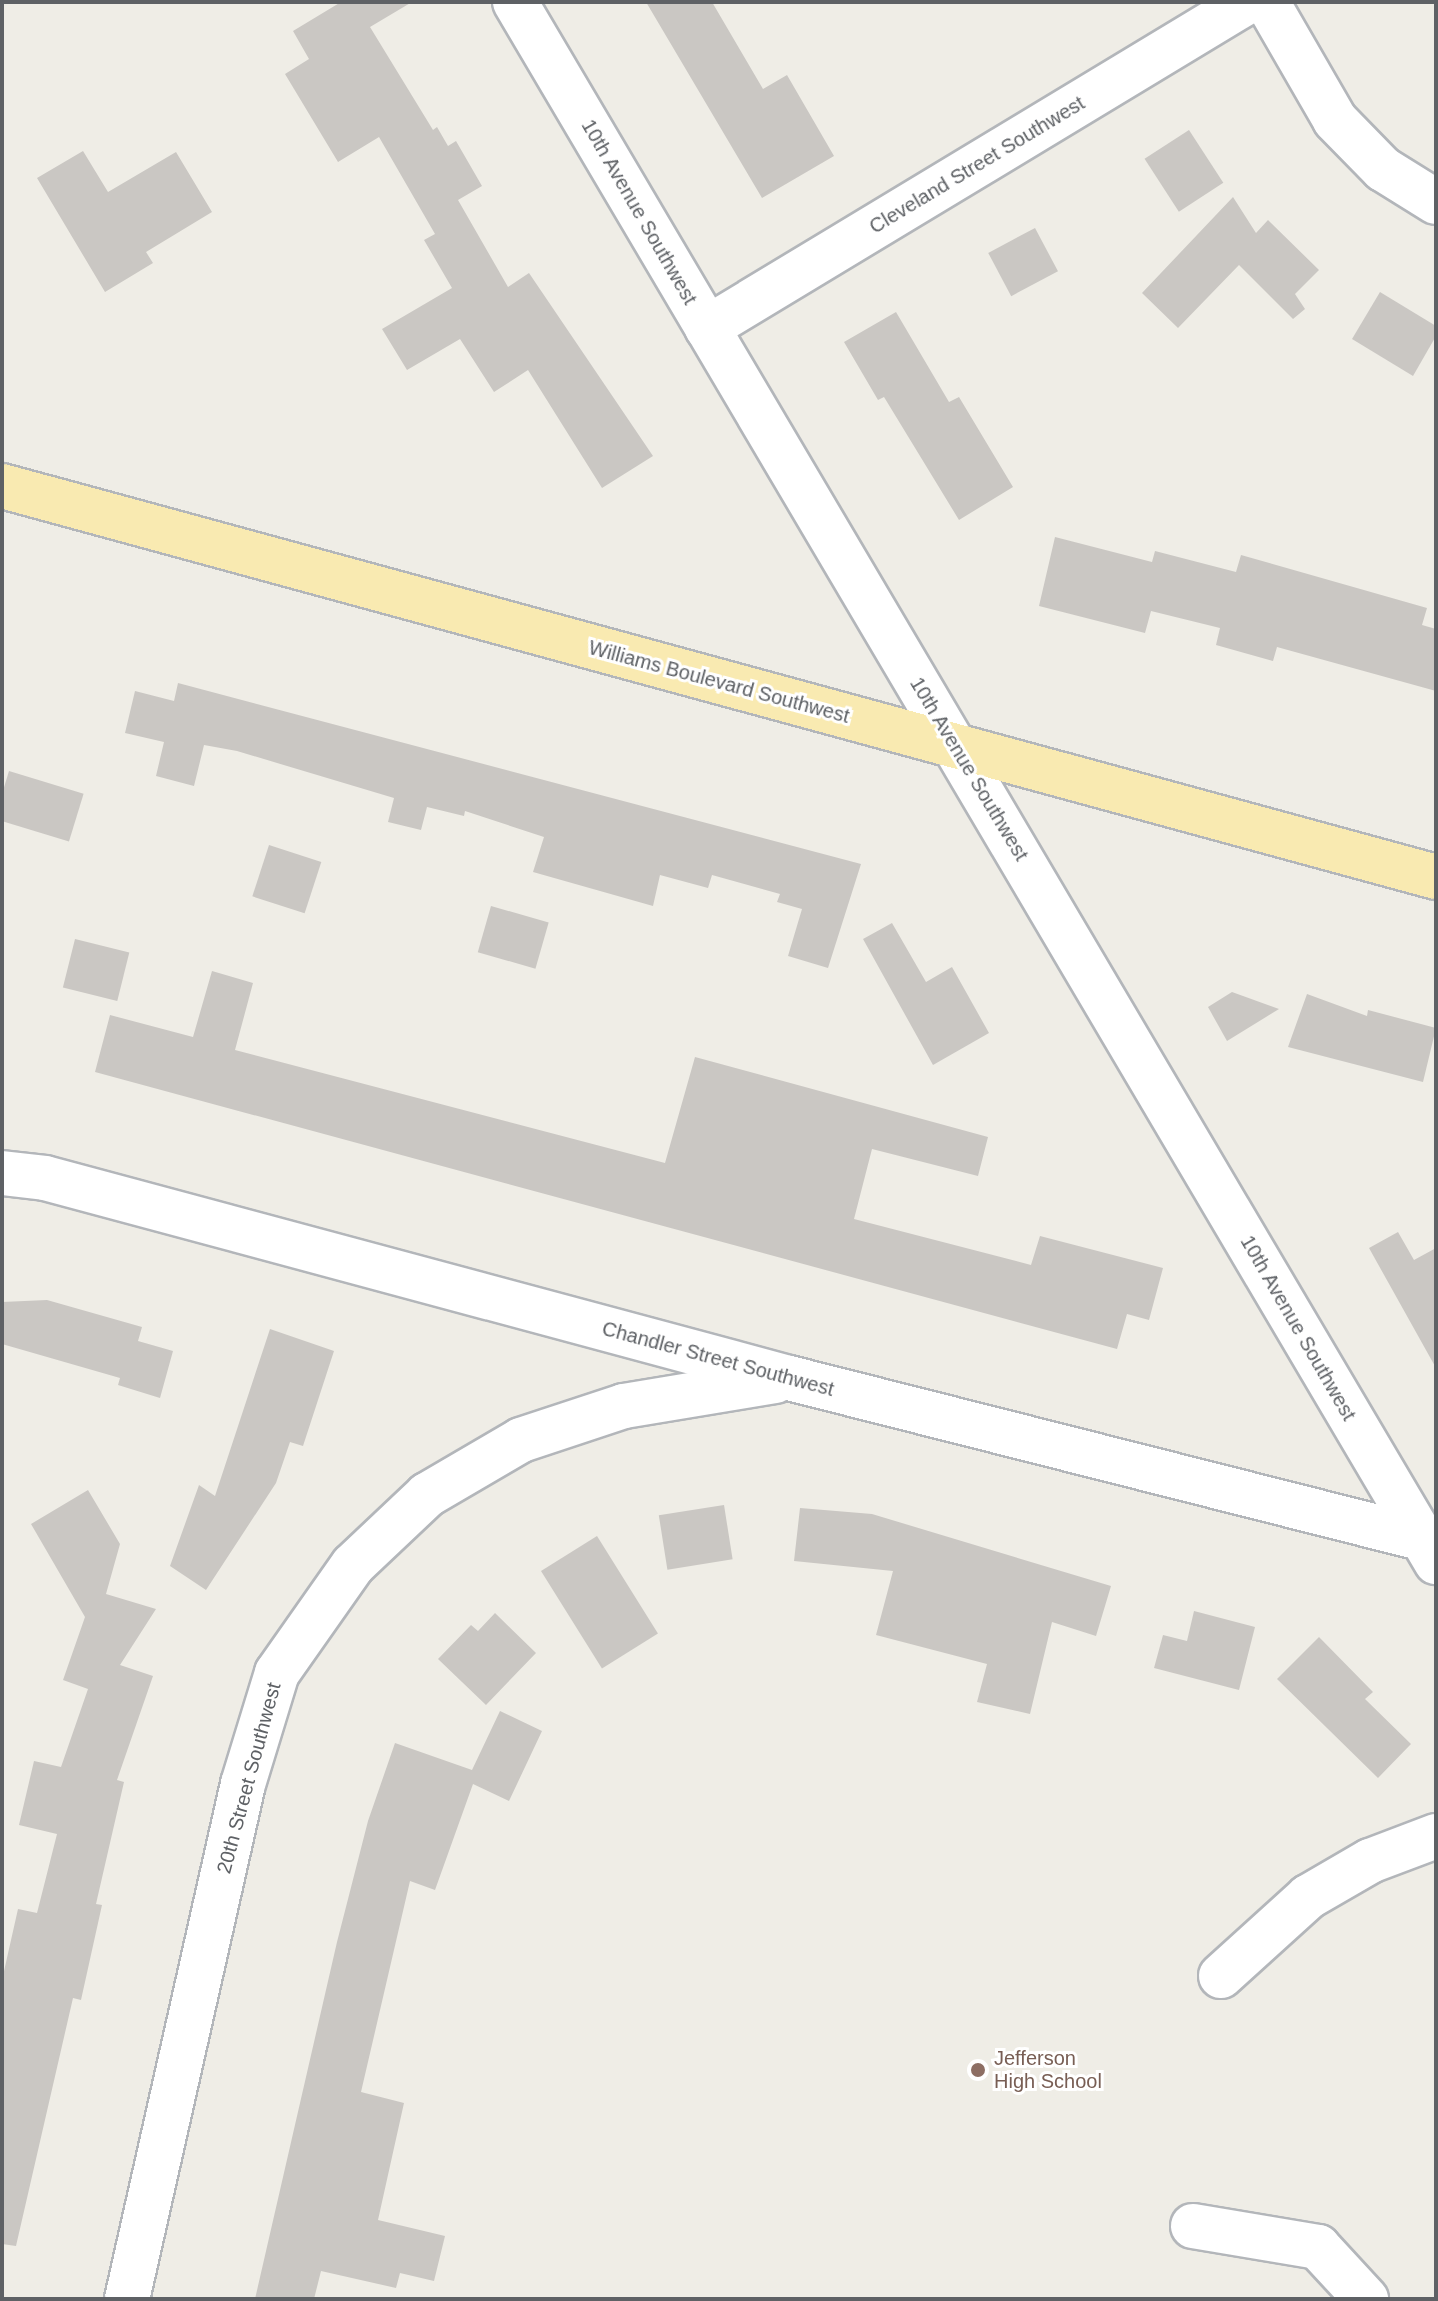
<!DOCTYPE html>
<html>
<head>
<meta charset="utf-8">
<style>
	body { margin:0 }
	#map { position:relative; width:1438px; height:2301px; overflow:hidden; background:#efede6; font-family:Arial,sans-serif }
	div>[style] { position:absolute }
	.building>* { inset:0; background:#cac7c3; transform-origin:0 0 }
	.roads { filter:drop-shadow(2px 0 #b3b6ba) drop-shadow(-2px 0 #b3b6ba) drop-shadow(0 2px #b3b6ba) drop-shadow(0 -2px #b3b6ba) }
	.minor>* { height:44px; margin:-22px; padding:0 22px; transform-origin:22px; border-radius:22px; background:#fff }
	.major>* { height:44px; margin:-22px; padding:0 22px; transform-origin:22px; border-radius:22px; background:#f9eab1 }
	.dots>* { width:22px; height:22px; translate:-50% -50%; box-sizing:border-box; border:4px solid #fff; border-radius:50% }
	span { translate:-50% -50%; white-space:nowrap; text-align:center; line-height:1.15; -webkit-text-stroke:6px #fff; paint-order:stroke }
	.street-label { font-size:20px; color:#5e6165 }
	.education-label { font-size:20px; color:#785e54 }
	.left { translate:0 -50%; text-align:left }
	.frame { position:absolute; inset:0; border:4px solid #5e6165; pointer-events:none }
</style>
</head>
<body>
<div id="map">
	<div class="building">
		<div style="clip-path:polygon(341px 2px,412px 2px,370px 27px,433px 130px,437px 127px,448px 146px,456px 141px,482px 186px,458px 200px,508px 287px,529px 273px,653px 456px,602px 488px,528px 370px,494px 392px,460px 339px,407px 370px,382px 329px,452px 288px,424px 240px,435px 234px,379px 137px,338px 162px,285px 74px,309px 59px,293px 31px)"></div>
		<div style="clip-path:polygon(646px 2px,712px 2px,763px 89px,787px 75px,834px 156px,762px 198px)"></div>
		<div style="left:1189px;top:130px;width:63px;height:53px;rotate:57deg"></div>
		<div style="clip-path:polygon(83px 151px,108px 192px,176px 152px,212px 212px,146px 252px,153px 263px,105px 292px,37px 178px)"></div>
		<div style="clip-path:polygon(1233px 197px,1256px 233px,1268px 220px,1319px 270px,1295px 294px,1305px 309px,1293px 319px,1239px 265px,1178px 328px,1142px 293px)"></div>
		<div style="left:1035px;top:228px;width:49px;height:53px;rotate:62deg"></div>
		<div style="clip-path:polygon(1380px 292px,1436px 326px,1436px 336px,1413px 376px,1352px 339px)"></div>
		<div style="clip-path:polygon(896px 312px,949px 402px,959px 397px,1013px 487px,959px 520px,884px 397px,878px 400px,844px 342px)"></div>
		<div style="clip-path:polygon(1055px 537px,1152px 562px,1155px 551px,1236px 572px,1241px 555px,1427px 608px,1422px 625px,1436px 629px,1436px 691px,1277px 647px,1273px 661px,1216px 645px,1220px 628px,1151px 611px,1145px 633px,1039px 606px)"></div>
		<div style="clip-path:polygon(178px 683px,861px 864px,828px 968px,788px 956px,802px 909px,777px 902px,780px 894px,712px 875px,708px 888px,660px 875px,653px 906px,533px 872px,544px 837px,465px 811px,464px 816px,427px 807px,421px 830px,388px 822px,394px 798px,237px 751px,204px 745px,194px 786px,156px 776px,164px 742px,125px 733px,135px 691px,174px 701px)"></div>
		<div style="left:9px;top:771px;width:78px;height:50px;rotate:17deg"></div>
		<div style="left:269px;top:845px;width:55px;height:54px;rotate:18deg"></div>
		<div style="left:491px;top:906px;width:60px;height:48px;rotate:16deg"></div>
		<div style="clip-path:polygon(892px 923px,926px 982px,952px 967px,989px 1033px,933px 1065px,863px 939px)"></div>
		<div style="left:75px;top:939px;width:56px;height:50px;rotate:14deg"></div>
		<div style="clip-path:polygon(212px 971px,253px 983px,235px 1050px,665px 1163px,695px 1057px,988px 1137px,978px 1176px,872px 1149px,854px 1219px,1031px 1265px,1040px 1236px,1163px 1268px,1149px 1320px,1127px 1314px,1117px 1349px,95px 1072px,110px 1015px,193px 1037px)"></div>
		<div style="clip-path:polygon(1232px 992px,1279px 1009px,1227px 1041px,1208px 1007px)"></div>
		<div style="clip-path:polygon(1307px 994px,1367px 1016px,1368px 1010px,1436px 1028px,1423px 1082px,1288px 1047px)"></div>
		<div style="clip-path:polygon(1398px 1232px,1414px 1260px,1436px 1248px,1436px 1368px,1369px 1248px)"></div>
		<div style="clip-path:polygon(47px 1300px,142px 1327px,138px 1341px,173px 1351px,160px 1398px,118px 1385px,120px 1378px,2px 1344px,2px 1302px)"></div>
		<div style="clip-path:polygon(270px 1329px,334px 1351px,303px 1446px,290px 1442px,276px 1483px,206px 1590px,170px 1566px,199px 1485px,215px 1496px)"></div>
		<div style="clip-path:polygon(88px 1490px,120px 1544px,106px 1594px,156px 1609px,120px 1665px,153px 1676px,117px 1780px,124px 1782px,96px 1904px,102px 1905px,81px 2000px,73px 1998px,16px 2246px,2px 2244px,2px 1980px,18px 1909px,37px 1913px,57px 1834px,19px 1825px,34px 1761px,61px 1767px,88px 1689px,63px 1680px,85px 1617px,31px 1524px)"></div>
		<div style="left:724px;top:1505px;width:55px;height:66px;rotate:81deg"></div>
		<div style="clip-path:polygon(800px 1508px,872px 1514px,1111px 1586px,1096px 1636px,1052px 1622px,1030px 1714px,977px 1702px,987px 1664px,876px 1635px,893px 1571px,794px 1561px)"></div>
		<div style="left:597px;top:1536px;width:115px;height:66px;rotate:58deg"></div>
		<div style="clip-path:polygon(1194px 1611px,1255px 1627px,1239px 1690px,1154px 1668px,1163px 1635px,1187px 1641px)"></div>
		<div style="clip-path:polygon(495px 1613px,536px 1653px,486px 1705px,438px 1659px,471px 1625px,478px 1631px)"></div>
		<div style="clip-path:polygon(1319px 1637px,1373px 1692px,1365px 1699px,1411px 1744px,1378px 1778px,1277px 1679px)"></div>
		<div style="clip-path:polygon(500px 1711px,542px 1731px,509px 1801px,473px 1784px,435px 1890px,410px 1881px,361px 2092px,404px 2103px,378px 2220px,445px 2236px,434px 2281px,400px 2273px,396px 2288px,321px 2271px,314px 2299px,255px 2299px,337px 1942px,368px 1821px,395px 1743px,472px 1770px)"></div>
	</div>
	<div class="roads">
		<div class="minor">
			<div style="left:515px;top:2px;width:1812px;rotate:59.44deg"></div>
			<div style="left:1267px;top:2px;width:136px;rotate:60deg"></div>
			<div style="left:1335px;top:120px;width:69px;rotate:45.6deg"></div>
			<div style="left:1383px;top:169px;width:62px;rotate:31.9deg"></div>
			<div style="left:707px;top:328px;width:631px;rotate:-31.12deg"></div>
			<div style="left:2px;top:1173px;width:43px;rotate:6.6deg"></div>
			<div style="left:45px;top:1178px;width:770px;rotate:15.05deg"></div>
			<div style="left:789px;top:1378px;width:667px;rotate:14.22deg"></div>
			<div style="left:1221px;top:1976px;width:118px;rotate:-42.2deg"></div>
			<div style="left:1308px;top:1897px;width:72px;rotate:-30.1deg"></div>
			<div style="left:1370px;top:1861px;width:71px;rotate:-20.7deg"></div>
			<div style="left:1193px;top:2226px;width:127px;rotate:9.5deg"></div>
			<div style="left:1318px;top:2247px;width:71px;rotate:47.3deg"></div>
			<div style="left:127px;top:2299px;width:528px;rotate:-77.31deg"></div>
			<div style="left:243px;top:1784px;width:116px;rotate:-73deg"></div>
			<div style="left:277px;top:1673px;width:132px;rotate:-54.9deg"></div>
			<div style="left:353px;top:1565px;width:102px;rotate:-43.4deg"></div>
			<div style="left:427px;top:1495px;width:109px;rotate:-30.3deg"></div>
			<div style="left:521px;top:1440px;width:108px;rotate:-18.3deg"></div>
			<div style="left:624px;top:1406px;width:153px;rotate:-9.4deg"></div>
		</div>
		<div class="major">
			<div style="left:2px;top:486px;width:1486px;rotate:15.25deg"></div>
		</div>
	</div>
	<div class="dots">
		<div style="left:978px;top:2070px;background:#8d6e63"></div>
	</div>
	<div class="street-label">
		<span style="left:977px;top:165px;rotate:-31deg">Cleveland Street Southwest</span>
		<span style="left:639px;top:212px;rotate:60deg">10th Avenue Southwest</span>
		<span style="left:719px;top:682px;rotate:15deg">Williams Boulevard Southwest</span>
		<span style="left:969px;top:769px;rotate:59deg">10th Avenue Southwest</span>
		<span style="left:1298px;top:1328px;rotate:60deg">10th Avenue Southwest</span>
		<span style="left:718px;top:1359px;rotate:15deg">Chandler Street Southwest</span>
		<span style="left:249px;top:1778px;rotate:-75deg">20th Street Southwest</span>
	</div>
	<div class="education-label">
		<span class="left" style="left:994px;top:2070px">Jefferson<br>High School</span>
	</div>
	<div class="frame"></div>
</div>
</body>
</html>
